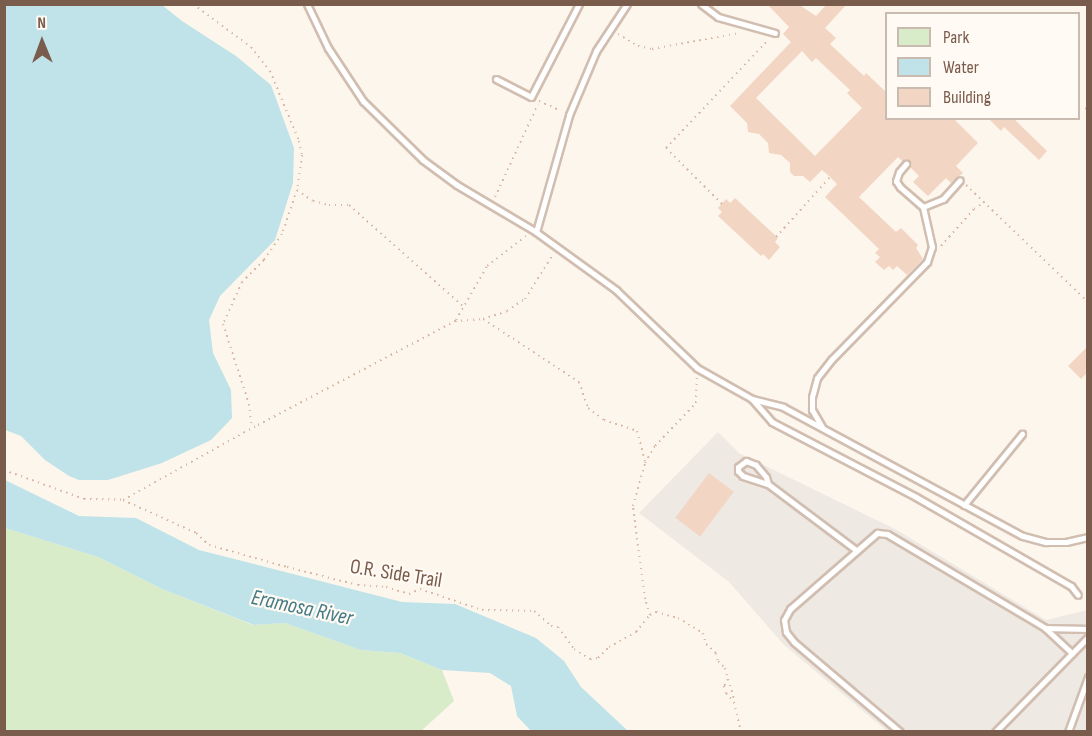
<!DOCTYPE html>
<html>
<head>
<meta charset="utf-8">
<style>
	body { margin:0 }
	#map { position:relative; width:1092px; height:736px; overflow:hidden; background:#fdf6ec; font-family:"Sofia Sans Condensed",sans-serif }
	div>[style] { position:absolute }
	.industrial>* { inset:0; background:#efe9e4 }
	.green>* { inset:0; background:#d8ecc9 }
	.water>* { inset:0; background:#bfe3e8 }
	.building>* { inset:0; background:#f3d5c3; transform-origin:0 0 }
	.path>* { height:2px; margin-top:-1px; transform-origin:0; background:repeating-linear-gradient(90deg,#d9b8a5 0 1.5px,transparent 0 6px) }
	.roads { filter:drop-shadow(2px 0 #d1beb0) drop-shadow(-2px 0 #d1beb0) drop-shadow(0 2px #d1beb0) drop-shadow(0 -2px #d1beb0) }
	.service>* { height:5px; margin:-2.5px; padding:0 2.5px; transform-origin:2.5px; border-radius:2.5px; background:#fff }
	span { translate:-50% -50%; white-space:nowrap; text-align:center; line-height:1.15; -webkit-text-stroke:4.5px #fffaf3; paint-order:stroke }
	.street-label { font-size:21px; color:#7a5c4d }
	.water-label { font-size:22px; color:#437c86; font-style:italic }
	.frame { position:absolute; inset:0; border:6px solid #7a5c4d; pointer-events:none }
	.legend { position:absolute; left:885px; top:12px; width:195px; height:108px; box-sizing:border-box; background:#fffaf3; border:2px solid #cabbb1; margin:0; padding:8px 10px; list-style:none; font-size:18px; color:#7a5c4d }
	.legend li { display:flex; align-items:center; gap:12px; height:30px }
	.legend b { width:30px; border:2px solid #cabbb1 }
	.north { position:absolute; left:12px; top:12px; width:60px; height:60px; -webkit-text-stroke:4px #fffaf3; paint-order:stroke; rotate:359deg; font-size:16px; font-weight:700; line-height:24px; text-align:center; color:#7a5c4d }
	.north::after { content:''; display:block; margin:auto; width:21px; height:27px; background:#7a5c4d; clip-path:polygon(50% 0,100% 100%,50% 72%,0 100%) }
</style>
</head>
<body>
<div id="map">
	<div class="industrial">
		<div style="clip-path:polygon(718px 432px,739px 453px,895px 529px,1046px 620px,1087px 610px,1087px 731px,887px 731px,784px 645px,729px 582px,639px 513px)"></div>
	</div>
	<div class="green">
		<div style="clip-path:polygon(5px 528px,98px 557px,162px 589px,253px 625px,285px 623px,361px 650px,400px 653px,442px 670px,454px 701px,421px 731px,5px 732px)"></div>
	</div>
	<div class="water">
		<div style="clip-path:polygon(4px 5px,162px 5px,182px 21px,236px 56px,271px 85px,294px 148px,293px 183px,275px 240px,220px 296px,209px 320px,213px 353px,231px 390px,232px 418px,211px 440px,162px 463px,108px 480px,79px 480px,69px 476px,45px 460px,21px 436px,5px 430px)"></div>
		<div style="clip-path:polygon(5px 480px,79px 516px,136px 518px,199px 550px,402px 602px,455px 604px,536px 638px,564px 661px,581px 687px,628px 731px,531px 731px,517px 716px,511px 686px,490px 673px,442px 670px,400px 653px,361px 650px,285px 623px,254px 625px,162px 589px,98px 557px,5px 528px)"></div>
	</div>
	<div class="building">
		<div style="clip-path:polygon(evenodd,767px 4px,798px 4px,816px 16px,827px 4px,847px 4px,825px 28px,836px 38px,830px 44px,864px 76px,866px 73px,886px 92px,886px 118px,953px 118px,978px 143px,956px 166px,963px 173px,951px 183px,946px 178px,928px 196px,913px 182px,919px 176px,910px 167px,910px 161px,902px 161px,898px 157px,859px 197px,896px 232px,901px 228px,918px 245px,916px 248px,923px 259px,907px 275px,897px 266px,893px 270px,889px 266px,884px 270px,875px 262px,880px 257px,875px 253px,879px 249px,825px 197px,837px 184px,830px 177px,822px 170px,810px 182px,803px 176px,794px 176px,790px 172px,790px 163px,781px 155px,769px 153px,768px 143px,759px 134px,748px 132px,747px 123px,730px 106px,791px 42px,783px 34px,789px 27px,767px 4px,802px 51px,812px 62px,816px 58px,850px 90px,847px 93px,862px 108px,815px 156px,756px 98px,802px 51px)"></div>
		<div style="clip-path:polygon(988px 118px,1013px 118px,1047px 151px,1039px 160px,1004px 127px,1001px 131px)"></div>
		<div style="clip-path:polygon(735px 198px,778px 238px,775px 242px,780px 247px,769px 260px,763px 254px,761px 256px,718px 216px,722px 212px,718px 208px,726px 199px,730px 203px)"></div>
		<div style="clip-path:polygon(1088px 346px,1088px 372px,1081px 379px,1068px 366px)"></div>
		<div style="left:709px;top:473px;width:31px;height:56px;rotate:37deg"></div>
	</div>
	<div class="path">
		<div style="left:193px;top:4px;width:72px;rotate:36.6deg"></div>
		<div style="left:251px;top:47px;width:31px;rotate:52deg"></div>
		<div style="left:270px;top:71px;width:76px;rotate:67.5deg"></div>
		<div style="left:299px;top:141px;width:14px;rotate:78deg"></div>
		<div style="left:302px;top:155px;width:35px;rotate:98deg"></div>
		<div style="left:297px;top:190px;width:46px;rotate:108.8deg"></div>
		<div style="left:282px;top:234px;width:32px;rotate:125deg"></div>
		<div style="left:264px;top:260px;width:31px;rotate:135deg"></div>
		<div style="left:242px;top:282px;width:46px;rotate:114.3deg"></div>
		<div style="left:223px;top:324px;width:84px;rotate:72deg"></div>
		<div style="left:249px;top:404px;width:24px;rotate:83deg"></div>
		<div style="left:618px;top:34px;width:23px;rotate:31deg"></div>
		<div style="left:638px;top:46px;width:14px;rotate:12deg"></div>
		<div style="left:652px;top:49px;width:88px;rotate:-10.4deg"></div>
		<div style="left:539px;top:101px;width:24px;rotate:24deg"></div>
		<div style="left:1085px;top:108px;width:4px;rotate:34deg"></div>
		<div style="left:966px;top:185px;width:169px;rotate:43.8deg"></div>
		<div style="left:297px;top:190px;width:19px;rotate:35deg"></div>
		<div style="left:313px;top:201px;width:16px;rotate:14deg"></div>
		<div style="left:329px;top:205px;width:20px"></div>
		<div style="left:349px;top:205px;width:154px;rotate:41.6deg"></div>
		<div style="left:495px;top:197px;width:102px;rotate:-65.2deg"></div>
		<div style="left:722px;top:204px;width:79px;rotate:-135deg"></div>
		<div style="left:666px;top:148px;width:149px;rotate:-46.6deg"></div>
		<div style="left:776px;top:237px;width:81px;rotate:-48deg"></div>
		<div style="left:941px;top:246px;width:50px;rotate:-48.3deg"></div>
		<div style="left:974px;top:209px;width:11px;rotate:-34deg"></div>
		<div style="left:483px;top:319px;width:115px;rotate:33.3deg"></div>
		<div style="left:579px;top:382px;width:28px;rotate:71deg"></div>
		<div style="left:588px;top:408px;width:20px;rotate:37deg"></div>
		<div style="left:604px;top:420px;width:35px;rotate:18deg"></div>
		<div style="left:637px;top:431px;width:31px;rotate:75deg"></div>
		<div style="left:456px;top:320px;width:62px;rotate:-60.1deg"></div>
		<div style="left:487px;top:266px;width:49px;rotate:-37.6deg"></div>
		<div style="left:4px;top:470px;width:85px;rotate:19.9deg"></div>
		<div style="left:84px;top:499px;width:39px;rotate:1deg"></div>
		<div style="left:123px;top:500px;width:154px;rotate:-29.1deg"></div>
		<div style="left:258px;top:425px;width:223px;rotate:-27.8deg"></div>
		<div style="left:455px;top:321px;width:28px;rotate:-4deg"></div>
		<div style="left:483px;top:319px;width:25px;rotate:-18deg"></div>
		<div style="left:507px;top:311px;width:22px;rotate:-34deg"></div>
		<div style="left:525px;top:299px;width:51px;rotate:-57.9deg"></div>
		<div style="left:123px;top:500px;width:80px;rotate:24.3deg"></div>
		<div style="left:196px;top:533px;width:18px;rotate:43deg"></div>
		<div style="left:209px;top:545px;width:81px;rotate:15.8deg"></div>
		<div style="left:287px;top:567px;width:73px;rotate:14.2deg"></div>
		<div style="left:358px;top:585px;width:28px;rotate:4deg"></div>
		<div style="left:386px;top:587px;width:24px;rotate:17deg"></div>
		<div style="left:409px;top:594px;width:12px;rotate:-24deg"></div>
		<div style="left:420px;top:589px;width:65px;rotate:18.7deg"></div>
		<div style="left:482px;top:610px;width:52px;rotate:1.1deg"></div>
		<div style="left:534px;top:611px;width:23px;rotate:41deg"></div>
		<div style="left:551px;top:626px;width:7px;rotate:8deg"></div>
		<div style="left:558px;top:627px;width:27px;rotate:54deg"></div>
		<div style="left:574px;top:649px;width:19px;rotate:32deg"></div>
		<div style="left:590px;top:659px;width:8px;rotate:-7deg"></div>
		<div style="left:598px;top:658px;width:16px;rotate:-45deg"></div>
		<div style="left:609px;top:647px;width:31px;rotate:-29deg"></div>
		<div style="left:636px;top:632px;width:22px;rotate:-51deg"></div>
		<div style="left:650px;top:615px;width:7px;rotate:-27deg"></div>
		<div style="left:656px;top:612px;width:23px;rotate:15deg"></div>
		<div style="left:678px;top:618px;width:29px;rotate:31deg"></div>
		<div style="left:703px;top:633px;width:11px;rotate:75deg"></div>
		<div style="left:706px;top:644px;width:13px;rotate:42deg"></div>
		<div style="left:716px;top:653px;width:8px;rotate:76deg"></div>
		<div style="left:718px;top:661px;width:10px;rotate:45deg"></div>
		<div style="left:725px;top:668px;width:11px;rotate:75deg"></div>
		<div style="left:728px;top:679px;width:8px;rotate:120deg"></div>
		<div style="left:724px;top:686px;width:7px;rotate:74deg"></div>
		<div style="left:726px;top:693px;width:12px;rotate:48deg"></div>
		<div style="left:734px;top:702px;width:31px;rotate:77deg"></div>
		<div style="left:650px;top:615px;width:17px;rotate:-107deg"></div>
		<div style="left:645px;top:599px;width:94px;rotate:-97.4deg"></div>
		<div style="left:633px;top:506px;width:45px;rotate:-74.4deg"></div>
		<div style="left:645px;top:463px;width:20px;rotate:-60deg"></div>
		<div style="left:655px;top:446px;width:59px;rotate:-46.4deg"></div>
		<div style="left:696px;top:403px;width:26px;rotate:-88deg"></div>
		<div style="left:728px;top:679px;width:21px;rotate:73deg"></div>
	</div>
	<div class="roads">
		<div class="service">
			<div style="left:307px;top:4px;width:49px;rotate:64.5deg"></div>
			<div style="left:328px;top:48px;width:64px;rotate:56.6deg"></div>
			<div style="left:363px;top:101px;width:84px;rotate:44.5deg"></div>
			<div style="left:423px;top:160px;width:42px;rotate:36.3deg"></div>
			<div style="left:457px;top:185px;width:92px;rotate:30.7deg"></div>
			<div style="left:536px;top:232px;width:99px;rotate:35.9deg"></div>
			<div style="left:616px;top:290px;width:112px;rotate:43.9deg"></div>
			<div style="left:697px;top:368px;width:63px;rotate:29.4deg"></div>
			<div style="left:752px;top:399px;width:30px;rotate:49deg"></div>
			<div style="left:772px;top:422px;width:162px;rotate:27.5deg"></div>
			<div style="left:916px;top:497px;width:179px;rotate:29.9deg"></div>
			<div style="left:1071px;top:586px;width:11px;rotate:52deg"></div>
			<div style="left:701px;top:4px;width:21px;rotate:37deg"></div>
			<div style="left:718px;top:17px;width:59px;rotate:15.7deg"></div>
			<div style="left:496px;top:79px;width:39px;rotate:27deg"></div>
			<div style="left:531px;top:97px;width:105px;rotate:-62.7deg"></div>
			<div style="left:923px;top:207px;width:22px;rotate:-22deg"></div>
			<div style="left:943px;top:199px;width:25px;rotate:-48deg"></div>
			<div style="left:536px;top:232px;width:122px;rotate:-74.2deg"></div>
			<div style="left:569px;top:115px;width:69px;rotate:-67.1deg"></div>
			<div style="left:596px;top:51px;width:56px;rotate:-56.6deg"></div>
			<div style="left:752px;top:399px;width:32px;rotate:14deg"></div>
			<div style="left:783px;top:407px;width:272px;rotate:28.3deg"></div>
			<div style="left:1023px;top:536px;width:24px;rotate:15deg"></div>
			<div style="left:1046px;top:542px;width:20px"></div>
			<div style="left:1066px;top:542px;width:23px;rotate:-13deg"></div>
			<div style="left:822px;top:427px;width:20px;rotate:-120deg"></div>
			<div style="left:812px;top:410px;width:13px;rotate:-90deg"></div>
			<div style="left:812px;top:397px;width:20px;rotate:-75deg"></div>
			<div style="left:817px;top:378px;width:24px;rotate:-52deg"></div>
			<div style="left:832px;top:359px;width:136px;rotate:-45.6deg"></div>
			<div style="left:927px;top:262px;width:16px;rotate:-72deg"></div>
			<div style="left:932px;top:247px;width:41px;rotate:-102.7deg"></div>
			<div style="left:923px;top:207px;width:30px;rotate:-139deg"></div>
			<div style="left:900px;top:187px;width:7px;rotate:-124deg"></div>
			<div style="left:896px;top:181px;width:9px;rotate:-72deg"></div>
			<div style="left:899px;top:172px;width:11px;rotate:-49deg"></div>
			<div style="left:768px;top:484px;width:7px;rotate:-106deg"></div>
			<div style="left:766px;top:477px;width:16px;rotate:-130deg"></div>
			<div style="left:756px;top:465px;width:11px;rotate:-158deg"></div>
			<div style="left:746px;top:461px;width:10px;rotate:143deg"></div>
			<div style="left:738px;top:467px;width:4px;rotate:90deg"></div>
			<div style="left:738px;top:471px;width:7px;rotate:45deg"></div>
			<div style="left:743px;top:476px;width:26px;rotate:18deg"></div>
			<div style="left:768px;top:484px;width:110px;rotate:36.9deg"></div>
			<div style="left:964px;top:505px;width:92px;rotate:-50.8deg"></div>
			<div style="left:1045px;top:628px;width:43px;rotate:1.3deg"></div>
			<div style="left:900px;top:732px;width:139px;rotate:-139.7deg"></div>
			<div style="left:794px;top:642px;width:13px;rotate:-129deg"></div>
			<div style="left:786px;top:632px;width:12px;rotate:-99deg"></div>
			<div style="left:784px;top:620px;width:13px;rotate:-61deg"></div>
			<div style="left:790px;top:609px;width:116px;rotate:-41.1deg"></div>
			<div style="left:877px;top:533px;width:10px;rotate:6deg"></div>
			<div style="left:887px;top:534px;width:184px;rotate:30.7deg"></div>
			<div style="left:1045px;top:628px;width:37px;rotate:43deg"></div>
			<div style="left:995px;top:732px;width:133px;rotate:-45.6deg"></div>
			<div style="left:1068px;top:732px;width:59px;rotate:-70deg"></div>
		</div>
	</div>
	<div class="street-label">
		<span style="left:396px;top:574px;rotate:9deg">O.R. Side Trail</span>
	</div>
	<div class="water-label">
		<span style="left:302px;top:608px;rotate:12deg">Eramosa River</span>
	</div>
	<div class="frame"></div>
	<ul class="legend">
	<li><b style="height:16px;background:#d8ecc9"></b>Park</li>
	<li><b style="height:16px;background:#bfe3e8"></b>Water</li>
	<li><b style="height:16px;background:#f3d5c3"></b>Building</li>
	</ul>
	<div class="north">N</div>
</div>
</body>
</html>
